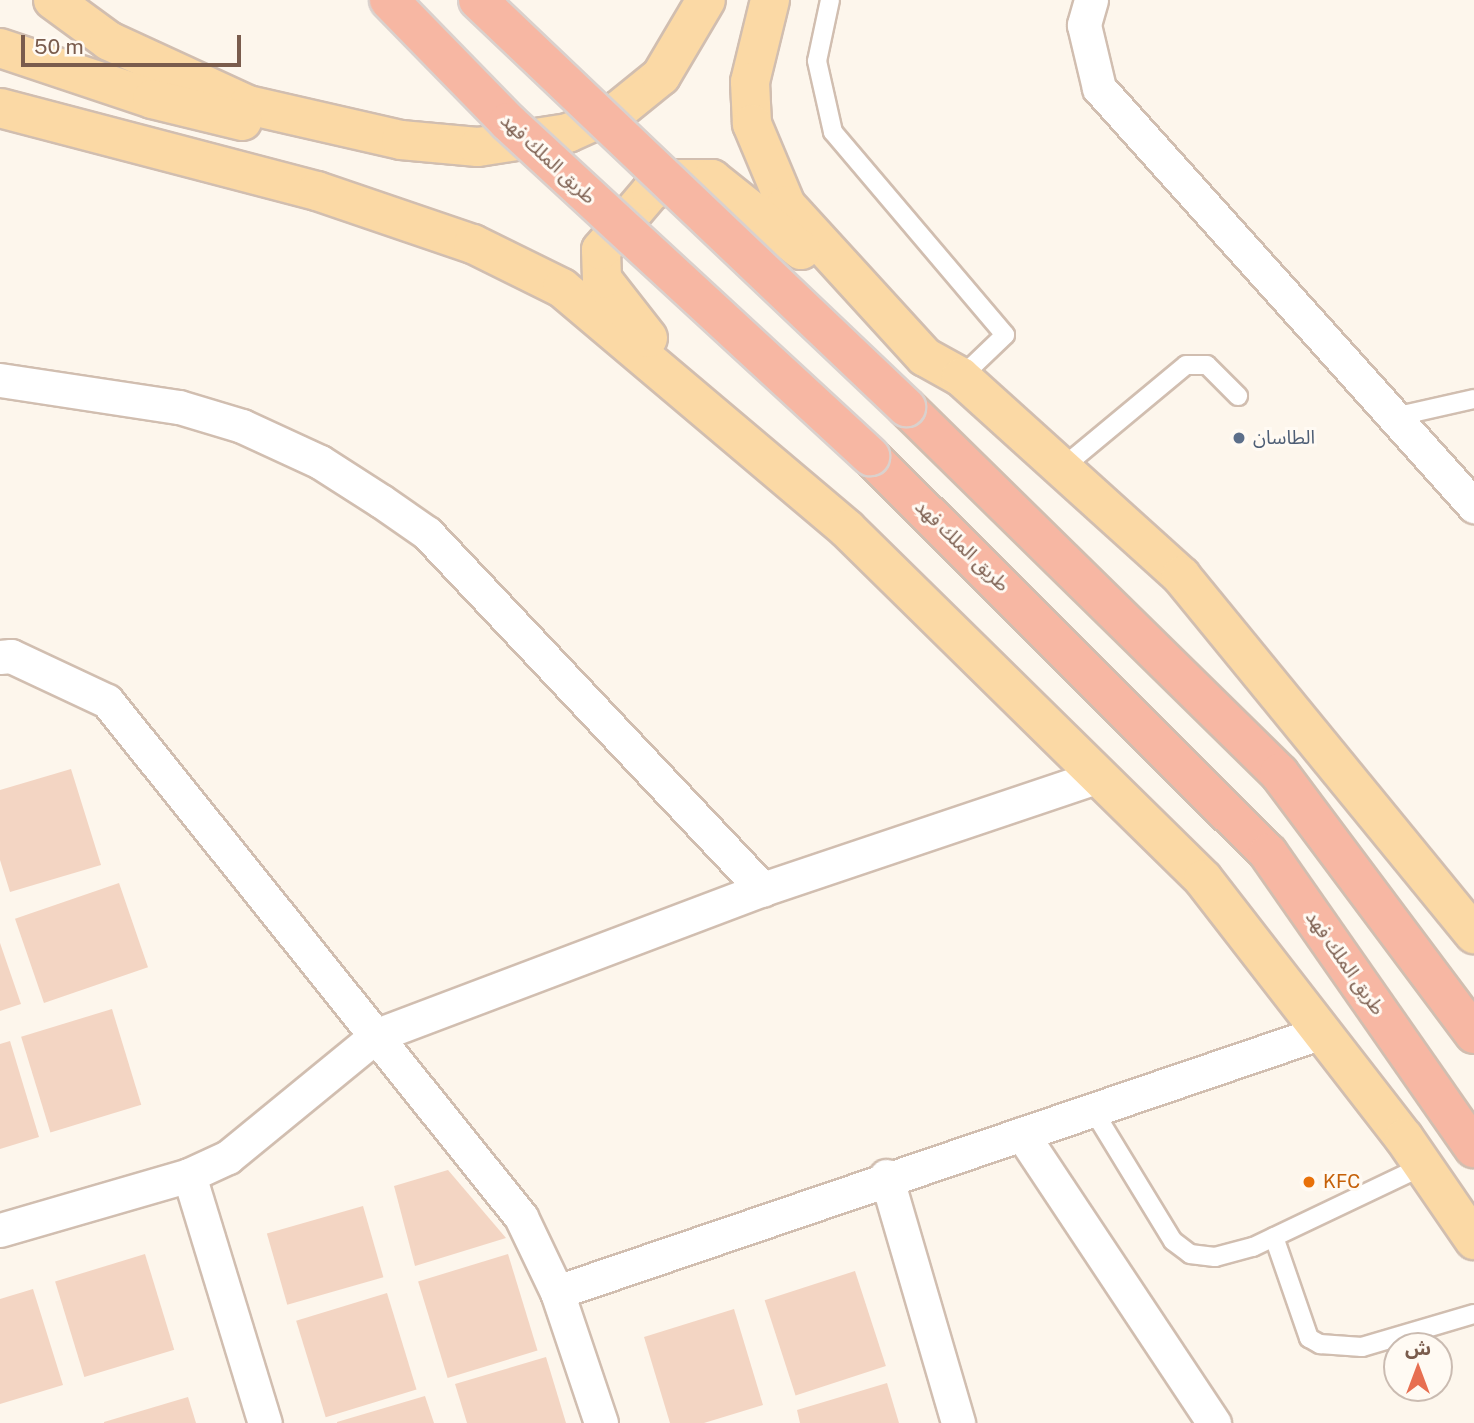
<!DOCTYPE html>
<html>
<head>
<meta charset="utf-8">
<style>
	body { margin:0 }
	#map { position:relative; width:1474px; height:1423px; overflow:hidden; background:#fdf6ec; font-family:"Public Sans","Noto Sans Arabic",sans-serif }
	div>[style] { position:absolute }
	.building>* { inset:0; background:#f3d5c3; transform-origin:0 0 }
	.roads { filter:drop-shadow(2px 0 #d1beb0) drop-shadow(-2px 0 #d1beb0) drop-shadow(0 2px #d1beb0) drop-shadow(0 -2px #d1beb0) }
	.lane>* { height:18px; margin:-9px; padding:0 9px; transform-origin:9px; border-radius:9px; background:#fff }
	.street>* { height:33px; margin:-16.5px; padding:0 16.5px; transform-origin:16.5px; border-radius:16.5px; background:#fff }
	.primary>* { height:38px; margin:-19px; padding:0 19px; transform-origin:19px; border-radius:19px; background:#fbd9a5 }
	.highway>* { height:38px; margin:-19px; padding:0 19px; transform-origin:19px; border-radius:19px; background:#f7b7a3 }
	.bridges { filter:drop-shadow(2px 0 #dad1cd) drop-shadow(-2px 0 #dad1cd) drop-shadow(0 2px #dad1cd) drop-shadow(0 -2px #dad1cd) }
	.highway-bridge>* { height:38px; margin:-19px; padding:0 19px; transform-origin:19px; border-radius:19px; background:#f7b7a3 }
	.dots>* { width:19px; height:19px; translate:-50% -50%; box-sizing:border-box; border:4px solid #fffaf3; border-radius:50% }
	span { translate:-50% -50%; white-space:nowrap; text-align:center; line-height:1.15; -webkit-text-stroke:6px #fffaf3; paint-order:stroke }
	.street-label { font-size:19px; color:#7a5c4d }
	.service-label { font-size:19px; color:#4e5e75 }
	.left { translate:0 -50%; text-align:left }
	.food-label { font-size:19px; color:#c56008 }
	.north { position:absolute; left:1383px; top:1332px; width:70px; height:70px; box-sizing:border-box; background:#fffaf3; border:2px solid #cabbb1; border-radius:50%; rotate:0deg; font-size:19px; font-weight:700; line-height:28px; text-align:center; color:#7a5c4d }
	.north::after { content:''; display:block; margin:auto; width:24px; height:32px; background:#e76f51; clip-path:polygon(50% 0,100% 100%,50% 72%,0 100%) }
	.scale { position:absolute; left:21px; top:35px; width:220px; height:32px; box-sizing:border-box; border:4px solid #7a5c4d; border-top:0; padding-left:9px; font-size:21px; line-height:24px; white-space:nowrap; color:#7a5c4d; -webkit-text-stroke:5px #fffaf3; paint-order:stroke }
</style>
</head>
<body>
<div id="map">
	<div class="building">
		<div style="clip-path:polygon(71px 769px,101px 865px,10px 892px,0 860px,0 790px)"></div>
		<div style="left:119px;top:883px;width:89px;height:110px;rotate:71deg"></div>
		<div style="clip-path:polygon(0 943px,21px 1004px,0 1011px)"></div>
		<div style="left:112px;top:1009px;width:100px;height:95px;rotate:73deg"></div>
		<div style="clip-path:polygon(10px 1041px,39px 1137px,0 1149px,0 1044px)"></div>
		<div style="clip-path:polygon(448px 1170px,506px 1238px,415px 1266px,394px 1186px)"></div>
		<div style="left:363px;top:1206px;width:74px;height:100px;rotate:74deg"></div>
		<div style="left:145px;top:1254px;width:100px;height:94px;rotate:73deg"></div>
		<div style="left:508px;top:1254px;width:101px;height:94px;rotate:73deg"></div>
		<div style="left:855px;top:1271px;width:100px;height:95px;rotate:72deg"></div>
		<div style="clip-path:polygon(33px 1289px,63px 1385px,0 1404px,0 1299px)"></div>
		<div style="left:387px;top:1293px;width:101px;height:95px;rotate:73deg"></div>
		<div style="clip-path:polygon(734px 1309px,763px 1405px,704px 1423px,670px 1423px,644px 1337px)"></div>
		<div style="clip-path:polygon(546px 1357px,566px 1423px,467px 1423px,455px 1384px)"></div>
		<div style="clip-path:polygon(887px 1383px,899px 1423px,800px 1423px,797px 1410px)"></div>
		<div style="clip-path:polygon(425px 1396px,434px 1423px,337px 1423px,337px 1422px)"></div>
		<div style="clip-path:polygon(188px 1397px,196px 1423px,104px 1423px,104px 1422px)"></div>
	</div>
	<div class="roads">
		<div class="lane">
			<div style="left:830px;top:0;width:62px;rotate:102deg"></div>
			<div style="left:817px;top:61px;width:73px;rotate:77.3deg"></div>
			<div style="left:833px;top:132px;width:266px;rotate:49.7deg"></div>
			<div style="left:1005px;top:335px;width:61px;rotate:136.3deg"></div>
			<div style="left:1394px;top:417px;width:82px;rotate:-12.7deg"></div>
			<div style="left:1062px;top:468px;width:161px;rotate:-39.7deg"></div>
			<div style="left:1186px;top:365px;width:21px"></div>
			<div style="left:1207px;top:365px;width:44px;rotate:45deg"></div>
			<div style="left:1093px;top:1110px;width:153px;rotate:58.6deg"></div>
			<div style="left:1173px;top:1241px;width:21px;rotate:37deg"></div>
			<div style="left:1190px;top:1254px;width:25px;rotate:7deg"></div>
			<div style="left:1215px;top:1257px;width:39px;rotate:-15deg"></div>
			<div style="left:1253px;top:1247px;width:188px;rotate:-25.5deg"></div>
			<div style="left:1274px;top:1237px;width:107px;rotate:70.9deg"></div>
			<div style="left:1309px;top:1338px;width:13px;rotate:29deg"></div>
			<div style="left:1320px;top:1344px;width:42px;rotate:4.1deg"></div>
			<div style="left:1362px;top:1347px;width:117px;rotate:-16.4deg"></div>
		</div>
		<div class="street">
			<div style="left:1091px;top:0;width:26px;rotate:106deg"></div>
			<div style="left:1084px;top:25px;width:65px;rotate:76.6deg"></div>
			<div style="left:1099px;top:88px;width:562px;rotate:48.1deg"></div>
			<div style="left:0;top:380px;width:181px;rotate:8.6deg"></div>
			<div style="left:179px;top:407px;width:66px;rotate:16.8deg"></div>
			<div style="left:242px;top:426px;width:86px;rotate:24.8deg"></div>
			<div style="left:320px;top:462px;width:72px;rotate:32.6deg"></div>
			<div style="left:381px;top:501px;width:56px;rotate:34.8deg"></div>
			<div style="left:427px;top:533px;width:490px;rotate:46.7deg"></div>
			<div style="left:0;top:657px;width:11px;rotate:-5deg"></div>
			<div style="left:11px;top:656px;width:106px;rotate:25.1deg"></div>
			<div style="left:107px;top:701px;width:662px;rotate:51.26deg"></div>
			<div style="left:521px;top:1217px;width:83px;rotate:64.4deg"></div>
			<div style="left:557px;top:1292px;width:138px;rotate:71.4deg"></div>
			<div style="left:1022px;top:1134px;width:347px;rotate:56.4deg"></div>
			<div style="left:189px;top:1175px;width:259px;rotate:73deg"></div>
			<div style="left:886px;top:1176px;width:257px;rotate:73.7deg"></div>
			<div style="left:0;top:1230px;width:197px;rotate:-16.2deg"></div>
			<div style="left:189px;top:1175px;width:43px;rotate:-24.8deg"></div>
			<div style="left:228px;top:1157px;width:193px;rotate:-39.3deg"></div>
			<div style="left:377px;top:1035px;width:413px;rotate:-20.7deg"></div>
			<div style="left:763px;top:889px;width:354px;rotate:-18.6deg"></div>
			<div style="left:557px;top:1292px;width:808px;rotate:-18.77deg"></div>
		</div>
		<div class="primary">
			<div style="left:53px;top:0;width:69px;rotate:36.2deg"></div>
			<div style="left:109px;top:41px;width:153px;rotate:24.7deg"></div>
			<div style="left:248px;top:105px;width:157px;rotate:12.9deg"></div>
			<div style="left:401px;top:140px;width:77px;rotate:5.2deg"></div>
			<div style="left:478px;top:147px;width:91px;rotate:-8.8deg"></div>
			<div style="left:568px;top:133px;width:56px;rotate:-24.3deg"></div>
			<div style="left:619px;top:110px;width:54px;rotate:-39deg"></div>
			<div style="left:661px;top:76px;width:88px;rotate:-59.4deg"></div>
			<div style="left:770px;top:0;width:84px;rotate:103.7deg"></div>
			<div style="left:750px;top:82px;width:42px;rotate:87.3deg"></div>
			<div style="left:752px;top:124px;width:88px;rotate:67.2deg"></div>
			<div style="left:786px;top:205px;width:206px;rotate:47.6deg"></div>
			<div style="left:925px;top:357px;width:41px;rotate:29.1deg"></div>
			<div style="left:961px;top:377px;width:297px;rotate:42.1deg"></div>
			<div style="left:1181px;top:576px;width:463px;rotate:50.7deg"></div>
			<div style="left:0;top:48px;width:160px;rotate:18.5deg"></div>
			<div style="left:152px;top:99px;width:93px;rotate:13.7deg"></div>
			<div style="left:0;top:108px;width:328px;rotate:14.7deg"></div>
			<div style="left:317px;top:191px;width:165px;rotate:18.8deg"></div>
			<div style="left:473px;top:244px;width:99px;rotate:26.3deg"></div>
			<div style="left:562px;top:288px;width:373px;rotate:40.2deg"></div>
			<div style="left:847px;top:529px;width:499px;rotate:44.5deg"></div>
			<div style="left:1203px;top:879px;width:328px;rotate:52.2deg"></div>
			<div style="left:1404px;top:1138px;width:124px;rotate:55.5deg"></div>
			<div style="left:648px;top:338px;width:75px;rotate:-127.9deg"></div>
			<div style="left:602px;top:279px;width:29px;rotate:-92deg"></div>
			<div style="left:601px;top:250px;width:77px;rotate:-49.7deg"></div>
			<div style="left:651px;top:191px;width:31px;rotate:-22deg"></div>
			<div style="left:680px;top:179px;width:32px"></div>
			<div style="left:712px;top:179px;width:114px;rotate:38.6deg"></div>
		</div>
		<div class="highway">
			<div style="left:906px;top:407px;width:523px;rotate:44.46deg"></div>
			<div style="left:1279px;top:773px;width:326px;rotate:53.2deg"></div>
			<div style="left:870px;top:456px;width:562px;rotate:44.93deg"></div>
			<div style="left:1268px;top:853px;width:360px;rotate:55.1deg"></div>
		</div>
	</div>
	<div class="bridges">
		<div class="highway-bridge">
			<div style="left:389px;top:0;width:170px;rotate:45.7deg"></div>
			<div style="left:508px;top:122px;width:493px;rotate:42.7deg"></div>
			<div style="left:478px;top:0;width:591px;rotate:43.56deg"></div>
		</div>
	</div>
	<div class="dots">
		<div style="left:1239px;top:438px;background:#5c6f8a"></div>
		<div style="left:1309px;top:1182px;background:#e8710a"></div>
	</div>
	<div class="street-label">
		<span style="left:548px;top:159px;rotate:43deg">طريق الملك فهد</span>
		<span style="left:962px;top:546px;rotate:44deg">طريق الملك فهد</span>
		<span style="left:1345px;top:963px;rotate:55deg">طريق الملك فهد</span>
	</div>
	<div class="service-label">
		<span class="left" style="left:1253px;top:438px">الطاسان</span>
	</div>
	<div class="food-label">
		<span class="left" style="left:1323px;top:1182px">KFC</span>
	</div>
	<div class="north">ش</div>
	<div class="scale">50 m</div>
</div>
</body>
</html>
